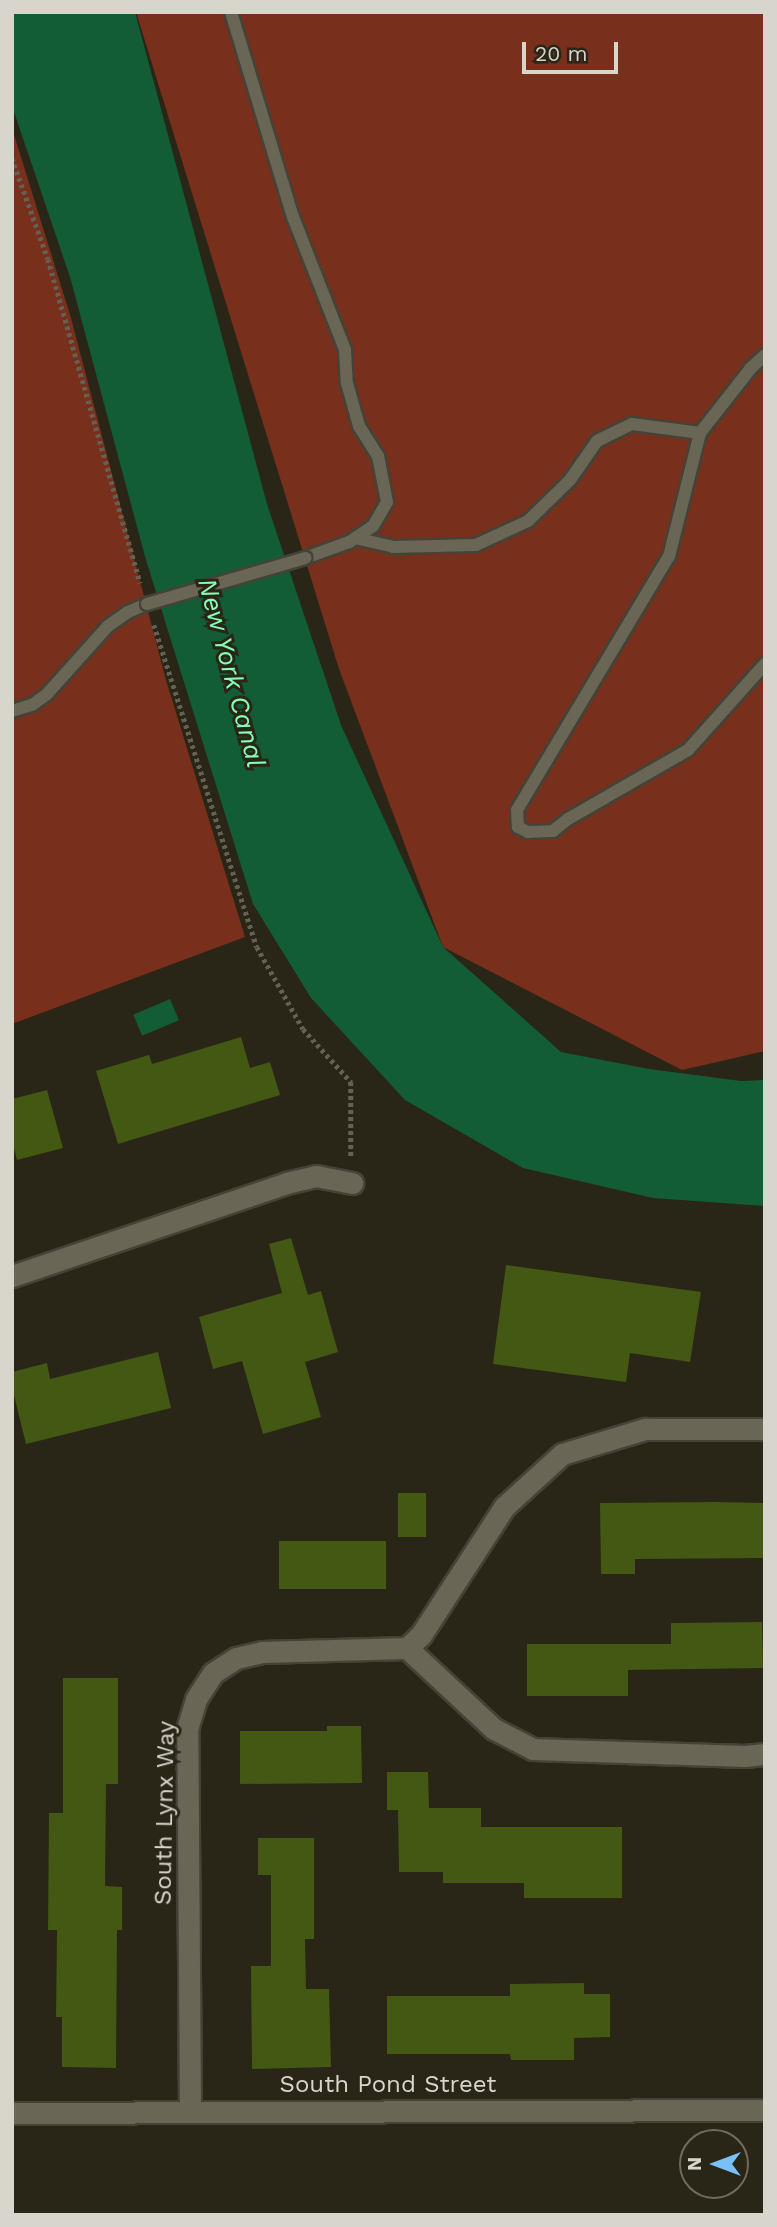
<!DOCTYPE html>
<html>
<head>
<meta charset="utf-8">
<style>
	body { margin:0 }
	#map { position:relative; width:777px; height:2227px; overflow:hidden; background:#292517; font-family:"Work Sans",sans-serif }
	div>[style] { position:absolute }
	.green>* { inset:0; background:#782f1c }
	.water>* { inset:0; background:#125d36; transform-origin:0 0 }
	.building>* { inset:0; background:#435812; transform-origin:0 0 }
	.path>* { height:4.5px; margin-top:-2.25px; transform-origin:0; background:repeating-linear-gradient(90deg,#646154 0 3.5px,transparent 0 7px) }
	.roads { filter:drop-shadow(2px 0 #454237) drop-shadow(-2px 0 #454237) drop-shadow(0 2px #454237) drop-shadow(0 -2px #454237) }
	.lane>* { height:12px; margin:-6px; padding:0 6px; transform-origin:6px; border-radius:6px; background:#6a6656 }
	.street>* { height:21px; margin:-10.5px; padding:0 10.5px; transform-origin:10.5px; border-radius:10.5px; background:#6a6656 }
	.bridges { filter:drop-shadow(2px 0 #454237) drop-shadow(-2px 0 #454237) drop-shadow(0 2px #454237) drop-shadow(0 -2px #454237) }
	.lane-bridge>* { height:12px; margin:-6px; padding:0 6px; transform-origin:6px; border-radius:6px; background:#6a6656 }
	span { translate:-50% -50%; white-space:nowrap; text-align:center; line-height:1.15; -webkit-text-stroke:6px #292517; paint-order:stroke }
	.street-label { font-size:24px; color:#d7d5cc }
	.water-label { font-size:26px; color:#86ffb5; font-style:italic }
	.frame { position:absolute; inset:0; border:14px solid #d7d5cc; pointer-events:none }
	.north { position:absolute; left:679px; top:2129px; width:70px; height:70px; box-sizing:border-box; background:#292517; border:2px solid #6f6b5f; border-radius:50%; rotate:270deg; font-size:19px; font-weight:700; line-height:28px; text-align:center; color:#d7d5cc }
	.north::after { content:''; display:block; margin:auto; width:24px; height:32px; background:#79bff8; clip-path:polygon(50% 0,100% 100%,50% 72%,0 100%) }
	.scale { position:absolute; left:522px; top:42px; width:96px; height:32px; box-sizing:border-box; border:4px solid #d7d5cc; border-top:0; padding-left:9px; font-size:21px; line-height:24px; white-space:nowrap; color:#d7d5cc; -webkit-text-stroke:5px #292517; paint-order:stroke }
</style>
</head>
<body>
<div id="map">
	<div class="green">
		<div style="clip-path:polygon(136px 12px,765px 12px,765px 1051px,682px 1070px,443px 947px,339px 669px)"></div>
		<div style="clip-path:polygon(12px 128px,71px 318px,166px 680px,245px 937px,12px 1024px)"></div>
	</div>
	<div class="water">
		<div style="clip-path:polygon(12px 12px,135px 12px,267px 504px,341px 725px,443px 947px,561px 1052px,649px 1069px,741px 1081px,765px 1080px,765px 1206px,653px 1198px,523px 1168px,405px 1100px,311px 998px,253px 904px,146px 560px,70px 277px,12px 106px)"></div>
		<div style="left:170px;top:999px;width:23px;height:40px;rotate:67deg"></div>
	</div>
	<div class="building">
		<div style="clip-path:polygon(241px 1037px,250px 1068px,270px 1062px,280px 1095px,118px 1144px,96px 1071px,149px 1055px,152px 1064px)"></div>
		<div style="clip-path:polygon(47px 1090px,63px 1148px,17px 1160px,12px 1141px,12px 1099px)"></div>
		<div style="clip-path:polygon(291px 1238px,308px 1295px,321px 1291px,338px 1352px,305px 1362px,321px 1417px,263px 1434px,242px 1361px,213px 1369px,199px 1317px,282px 1293px,269px 1244px)"></div>
		<div style="clip-path:polygon(506px 1265px,701px 1292px,690px 1362px,630px 1353px,626px 1382px,493px 1364px)"></div>
		<div style="clip-path:polygon(158px 1352px,171px 1408px,26px 1444px,12px 1387px,12px 1372px,47px 1363px,50px 1379px)"></div>
		<div style="left:398px;top:1493px;width:28px;height:44px"></div>
		<div style="clip-path:polygon(716px 1502px,765px 1503px,765px 1558px,635px 1559px,635px 1574px,601px 1574px,600px 1503px)"></div>
		<div style="left:279px;top:1541px;width:107px;height:48px"></div>
		<div style="clip-path:polygon(762px 1622px,763px 1668px,628px 1670px,628px 1696px,527px 1696px,527px 1644px,671px 1644px,671px 1623px)"></div>
		<div style="clip-path:polygon(63px 1678px,118px 1678px,118px 1784px,106px 1784px,105px 1886px,122px 1887px,122px 1930px,117px 1930px,116px 2068px,62px 2067px,62px 2017px,56px 2017px,57px 1930px,48px 1930px,49px 1813px,63px 1813px)"></div>
		<div style="clip-path:polygon(327px 1726px,361px 1726px,362px 1783px,240px 1784px,240px 1731px,327px 1731px)"></div>
		<div style="clip-path:polygon(387px 1772px,428px 1772px,429px 1808px,481px 1808px,481px 1827px,622px 1827px,622px 1898px,524px 1898px,524px 1883px,443px 1883px,443px 1872px,399px 1872px,398px 1810px,387px 1810px)"></div>
		<div style="clip-path:polygon(258px 1838px,314px 1838px,314px 1939px,305px 1939px,306px 1989px,329px 1989px,331px 2067px,252px 2069px,251px 1966px,271px 1966px,271px 1875px,258px 1875px)"></div>
		<div style="clip-path:polygon(584px 1983px,584px 1994px,610px 1994px,610px 2037px,574px 2038px,574px 2060px,511px 2060px,510px 2054px,387px 2054px,387px 1996px,510px 1996px,510px 1984px)"></div>
	</div>
	<div class="path">
		<div style="left:12px;top:158px;width:107px;rotate:70.4deg"></div>
		<div style="left:48px;top:259px;width:337px;rotate:74.1deg"></div>
		<div style="left:154px;top:625px;width:338px;rotate:72.3deg"></div>
		<div style="left:257px;top:947px;width:94px;rotate:60.7deg"></div>
		<div style="left:303px;top:1029px;width:72px;rotate:47.8deg"></div>
		<div style="left:351px;top:1082px;width:76px;rotate:90deg"></div>
	</div>
	<div class="roads">
		<div class="lane">
			<div style="left:231px;top:12px;width:214px;rotate:73.2deg"></div>
			<div style="left:293px;top:217px;width:143px;rotate:68.6deg"></div>
			<div style="left:345px;top:350px;width:33px;rotate:87deg"></div>
			<div style="left:347px;top:383px;width:45px;rotate:74.4deg"></div>
			<div style="left:359px;top:426px;width:36px;rotate:58deg"></div>
			<div style="left:378px;top:456px;width:47px;rotate:78.9deg"></div>
			<div style="left:387px;top:502px;width:28px;rotate:120deg"></div>
			<div style="left:373px;top:526px;width:29px;rotate:146deg"></div>
			<div style="left:349px;top:542px;width:47px;rotate:160deg"></div>
			<div style="left:700px;top:433px;width:83px;rotate:-51.9deg"></div>
			<div style="left:751px;top:368px;width:19px;rotate:-43deg"></div>
			<div style="left:355px;top:538px;width:39px;rotate:13deg"></div>
			<div style="left:393px;top:547px;width:83px;rotate:-1.4deg"></div>
			<div style="left:476px;top:545px;width:57px;rotate:-24.8deg"></div>
			<div style="left:528px;top:521px;width:59px;rotate:-44.3deg"></div>
			<div style="left:570px;top:480px;width:47px;rotate:-55.3deg"></div>
			<div style="left:597px;top:441px;width:39px;rotate:-26deg"></div>
			<div style="left:632px;top:424px;width:69px;rotate:7.5deg"></div>
			<div style="left:700px;top:433px;width:127px;rotate:104.1deg"></div>
			<div style="left:669px;top:556px;width:296px;rotate:120.9deg"></div>
			<div style="left:517px;top:810px;width:17px;rotate:87deg"></div>
			<div style="left:518px;top:827px;width:11px;rotate:27deg"></div>
			<div style="left:528px;top:832px;width:25px;rotate:-2deg"></div>
			<div style="left:553px;top:831px;width:19px;rotate:-39deg"></div>
			<div style="left:568px;top:819px;width:138px;rotate:-29.9deg"></div>
			<div style="left:688px;top:750px;width:115px;rotate:-48.2deg"></div>
			<div style="left:12px;top:711px;width:21px;rotate:-17deg"></div>
			<div style="left:32px;top:705px;width:19px;rotate:-36deg"></div>
			<div style="left:47px;top:694px;width:91px;rotate:-48.1deg"></div>
			<div style="left:108px;top:626px;width:24px;rotate:-35deg"></div>
			<div style="left:128px;top:612px;width:21px;rotate:-23deg"></div>
		</div>
		<div class="street">
			<div style="left:12px;top:1276px;width:289px;rotate:-18.7deg"></div>
			<div style="left:286px;top:1183px;width:31px;rotate:-13deg"></div>
			<div style="left:316px;top:1176px;width:37px;rotate:11deg"></div>
			<div style="left:407px;top:1648px;width:119px;rotate:43deg"></div>
			<div style="left:494px;top:1729px;width:44px;rotate:27.1deg"></div>
			<div style="left:533px;top:1749px;width:212px;rotate:1.9deg"></div>
			<div style="left:745px;top:1756px;width:20px;rotate:-6deg"></div>
			<div style="left:190px;top:2112px;width:383px;rotate:-90.4deg"></div>
			<div style="left:187px;top:1729px;width:31px;rotate:-73deg"></div>
			<div style="left:196px;top:1699px;width:31px;rotate:-57deg"></div>
			<div style="left:213px;top:1673px;width:27px;rotate:-33deg"></div>
			<div style="left:236px;top:1658px;width:26px;rotate:-13deg"></div>
			<div style="left:261px;top:1652px;width:146px;rotate:-1.6deg"></div>
			<div style="left:407px;top:1648px;width:19px;rotate:-43deg"></div>
			<div style="left:421px;top:1635px;width:153px;rotate:-57deg"></div>
			<div style="left:504px;top:1507px;width:79px;rotate:-42.4deg"></div>
			<div style="left:562px;top:1454px;width:87px;rotate:-16.8deg"></div>
			<div style="left:645px;top:1429px;width:120px"></div>
			<div style="left:12px;top:2113px;width:753px;rotate:-0.23deg"></div>
		</div>
	</div>
	<div class="bridges">
		<div class="lane-bridge">
			<div style="left:147px;top:604px;width:165px;rotate:-16.2deg"></div>
		</div>
	</div>
	<div class="street-label">
		<span style="left:165px;top:1813px;rotate:-89deg">South Lynx Way</span>
		<span style="left:388px;top:2085px">South Pond Street</span>
	</div>
	<div class="water-label">
		<span style="left:231px;top:673px;rotate:75deg">New York Canal</span>
	</div>
	<div class="frame"></div>
	<div class="north">N</div>
	<div class="scale">20 m</div>
</div>
</body>
</html>
